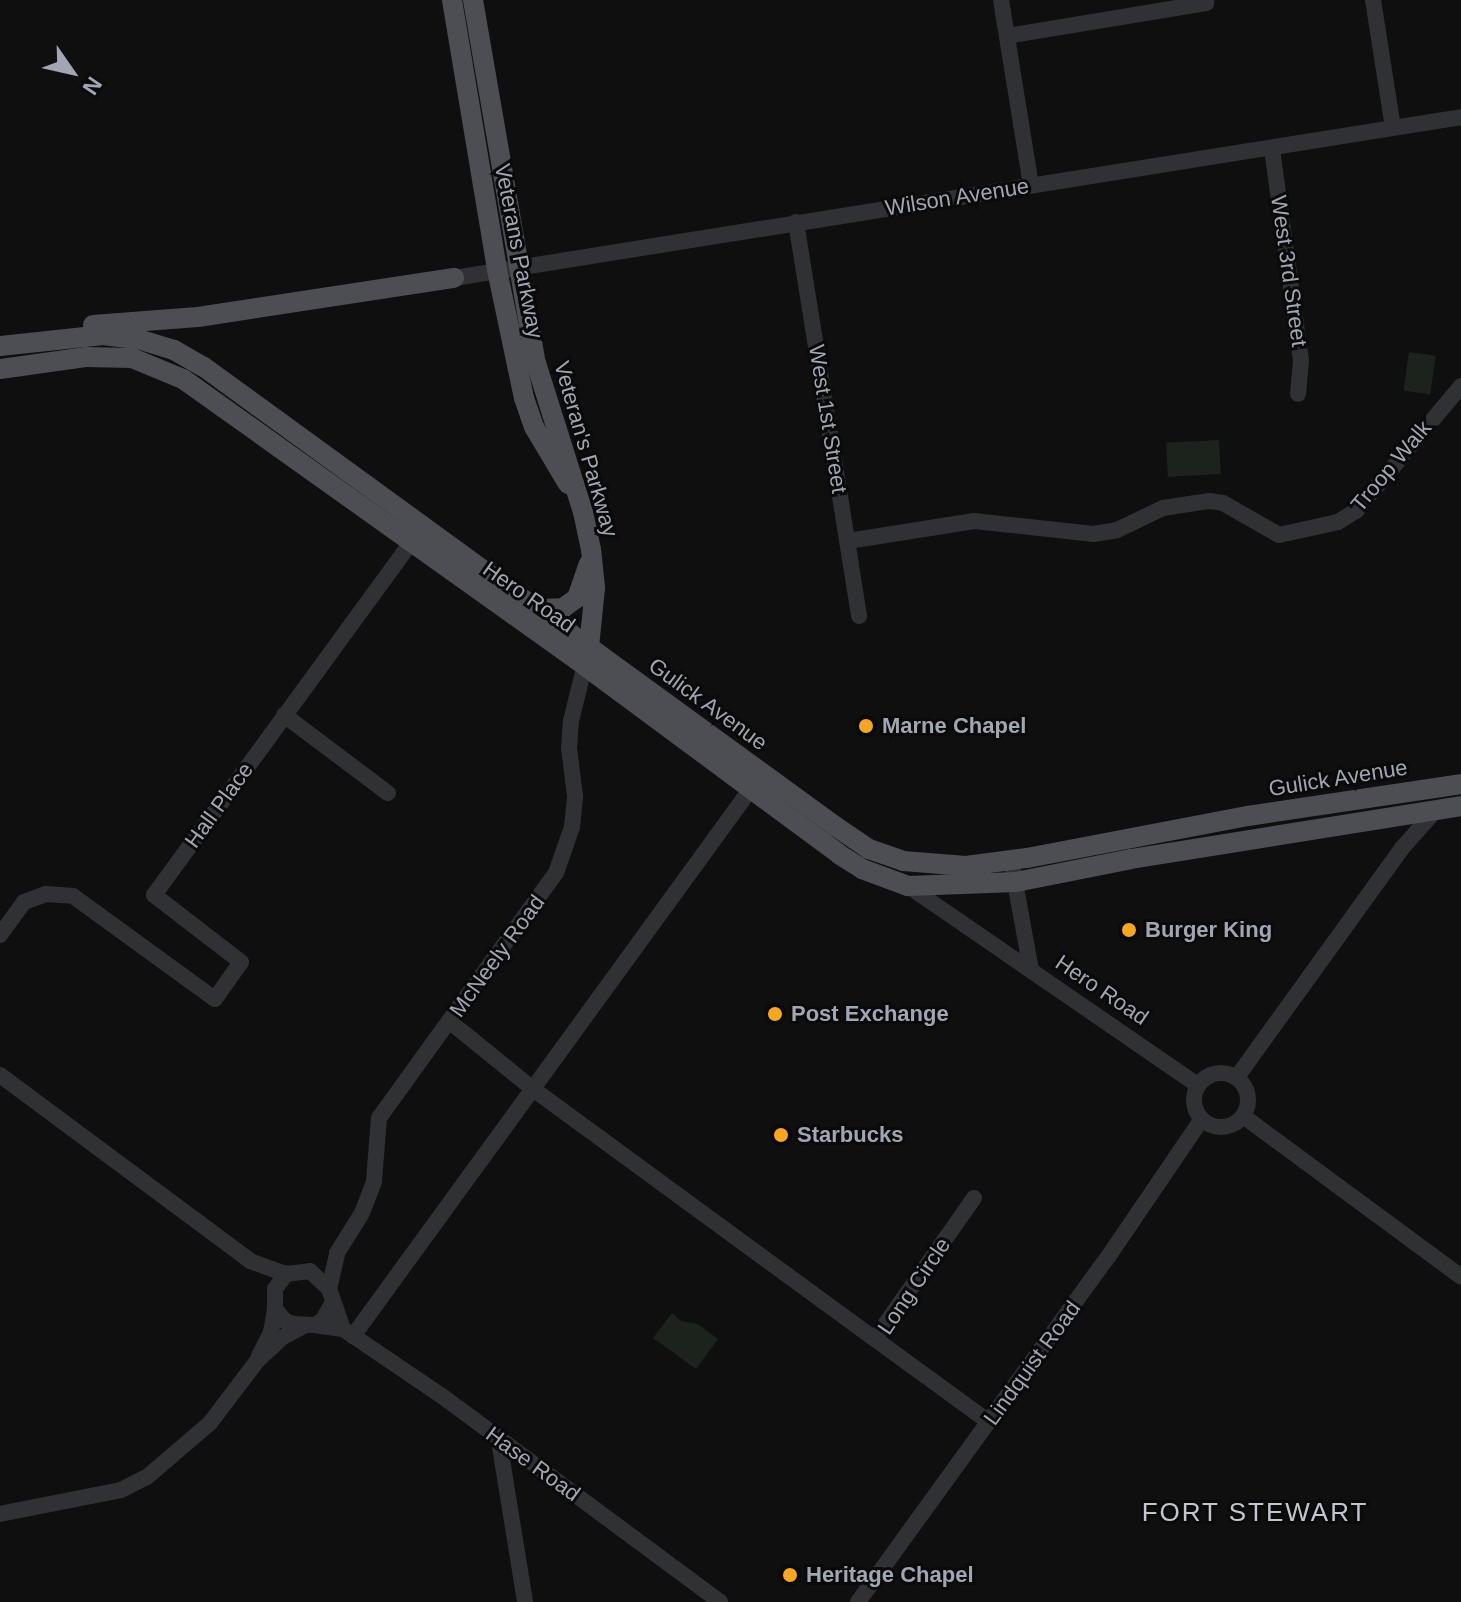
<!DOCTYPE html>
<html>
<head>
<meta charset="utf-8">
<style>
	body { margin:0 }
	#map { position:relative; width:1461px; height:1602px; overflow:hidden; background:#0f0f10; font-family:Arial,sans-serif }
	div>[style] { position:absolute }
	.green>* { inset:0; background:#1b231c; transform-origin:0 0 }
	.minor>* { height:16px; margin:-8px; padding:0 8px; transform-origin:8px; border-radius:8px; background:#303135 }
	.minor>.ring { margin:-8px; padding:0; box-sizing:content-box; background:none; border:16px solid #303135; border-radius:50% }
	.major>* { height:20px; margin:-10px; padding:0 10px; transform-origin:10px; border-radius:10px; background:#4c4e54 }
	.dots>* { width:22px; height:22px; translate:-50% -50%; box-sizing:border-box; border:4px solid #0a0a0b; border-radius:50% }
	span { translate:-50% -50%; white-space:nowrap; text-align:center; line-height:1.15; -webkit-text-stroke:6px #0a0a0b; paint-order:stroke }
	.street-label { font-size:22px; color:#a0a6b2 }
	.poi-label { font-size:22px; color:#a0a6b2; font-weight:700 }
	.left { translate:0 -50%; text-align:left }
	.quarter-label { font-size:26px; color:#c1c5ce; letter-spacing:2px }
	.north { position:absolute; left:32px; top:32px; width:80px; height:80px; -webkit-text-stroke:6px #0a0a0b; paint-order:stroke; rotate:124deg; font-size:22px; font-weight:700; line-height:32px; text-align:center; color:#a0a6b2 }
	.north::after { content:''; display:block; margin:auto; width:28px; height:36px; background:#a0a6b2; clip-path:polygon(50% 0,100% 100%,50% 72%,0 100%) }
</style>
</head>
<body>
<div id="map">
	<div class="green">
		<div style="left:1409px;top:352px;width:27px;height:39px;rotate:8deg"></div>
		<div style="left:1219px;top:440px;width:34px;height:53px;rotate:87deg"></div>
		<div style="clip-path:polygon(672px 1313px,681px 1321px,698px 1324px,718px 1339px,696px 1369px,653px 1338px)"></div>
	</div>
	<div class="minor">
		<div style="left:1001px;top:0;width:187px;rotate:80.8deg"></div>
		<div style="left:1373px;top:0;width:129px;rotate:81.1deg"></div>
		<div style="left:1007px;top:36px;width:202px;rotate:-9.4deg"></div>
		<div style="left:1272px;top:149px;width:213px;rotate:82.2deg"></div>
		<div style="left:1301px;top:360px;width:34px;rotate:95deg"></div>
		<div style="left:796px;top:222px;width:399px;rotate:80.9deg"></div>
		<div style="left:454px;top:278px;width:1020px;rotate:-9.08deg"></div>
		<div style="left:848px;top:541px;width:128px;rotate:-9deg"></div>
		<div style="left:974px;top:521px;width:120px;rotate:6.2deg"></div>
		<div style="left:1093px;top:534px;width:24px;rotate:-9deg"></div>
		<div style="left:1117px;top:530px;width:51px;rotate:-25.6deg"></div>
		<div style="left:1163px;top:508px;width:47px;rotate:-8.7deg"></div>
		<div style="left:1209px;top:501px;width:14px;rotate:8deg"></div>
		<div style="left:1223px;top:503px;width:64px;rotate:29.7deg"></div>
		<div style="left:1279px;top:535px;width:60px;rotate:-12.4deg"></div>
		<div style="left:1338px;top:522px;width:22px;rotate:-32deg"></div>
		<div style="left:1357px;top:510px;width:162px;rotate:-50deg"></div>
		<div style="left:284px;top:715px;width:130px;rotate:36.9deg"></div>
		<div style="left:1011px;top:860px;width:112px;rotate:79.7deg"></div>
		<div style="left:908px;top:886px;width:352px;rotate:34.5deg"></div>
		<div style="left:0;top:935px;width:41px;rotate:-54deg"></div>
		<div style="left:24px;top:902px;width:23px;rotate:-20deg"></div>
		<div style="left:46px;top:894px;width:27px;rotate:4deg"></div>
		<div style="left:73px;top:896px;width:175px;rotate:36deg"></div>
		<div style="left:215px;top:999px;width:45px;rotate:-54.9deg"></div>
		<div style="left:241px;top:962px;width:110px;rotate:-142.4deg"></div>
		<div style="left:154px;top:895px;width:437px;rotate:-53.9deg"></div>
		<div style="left:449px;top:1021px;width:108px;rotate:39deg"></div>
		<div style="left:533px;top:1089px;width:424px;rotate:36.2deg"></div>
		<div class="ring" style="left:1194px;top:1073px;width:38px;height:38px"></div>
		<div style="left:0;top:1075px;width:312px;rotate:36.6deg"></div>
		<div style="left:250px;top:1261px;width:38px;rotate:20deg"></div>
		<div style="left:1237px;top:1077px;width:282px;rotate:-54.2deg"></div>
		<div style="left:1402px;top:848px;width:51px;rotate:-48.2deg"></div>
		<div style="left:1243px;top:1116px;width:271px;rotate:36.4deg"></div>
		<div style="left:974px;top:1198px;width:172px;rotate:125.1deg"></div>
		<div style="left:875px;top:1339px;width:141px;rotate:36.1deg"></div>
		<div style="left:329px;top:1289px;width:37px;rotate:-77deg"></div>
		<div style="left:337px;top:1253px;width:47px;rotate:-58deg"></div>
		<div style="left:362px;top:1213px;width:34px;rotate:-69deg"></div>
		<div style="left:374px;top:1181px;width:63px;rotate:-85.5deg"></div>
		<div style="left:379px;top:1118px;width:302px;rotate:-54.2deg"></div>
		<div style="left:556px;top:873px;width:49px;rotate:-70.8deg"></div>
		<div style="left:572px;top:827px;width:31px;rotate:-84deg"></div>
		<div style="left:575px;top:796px;width:48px;rotate:-97.1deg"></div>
		<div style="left:569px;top:748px;width:27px;rotate:-86deg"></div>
		<div style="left:571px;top:721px;width:67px;rotate:-76.2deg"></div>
		<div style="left:332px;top:1304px;width:20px;rotate:120deg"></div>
		<div style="left:322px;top:1321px;width:9px;rotate:153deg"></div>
		<div style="left:314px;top:1325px;width:20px;rotate:-177deg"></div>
		<div style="left:294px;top:1324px;width:9px;rotate:-162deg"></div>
		<div style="left:285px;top:1321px;width:16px;rotate:-130deg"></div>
		<div style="left:275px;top:1309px;width:20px;rotate:-90deg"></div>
		<div style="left:275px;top:1289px;width:19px;rotate:-54deg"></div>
		<div style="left:286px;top:1274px;width:24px;rotate:-7deg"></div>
		<div style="left:310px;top:1271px;width:26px;rotate:43deg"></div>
		<div style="left:329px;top:1289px;width:42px;rotate:70.7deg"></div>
		<div style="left:314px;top:1325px;width:29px;rotate:8deg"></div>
		<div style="left:343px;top:1329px;width:120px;rotate:34.1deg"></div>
		<div style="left:442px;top:1396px;width:346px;rotate:36.5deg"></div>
		<div style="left:353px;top:1336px;width:675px;rotate:-53.98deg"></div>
		<div style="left:259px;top:1356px;width:27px;rotate:-63deg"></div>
		<div style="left:271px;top:1332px;width:23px;rotate:-80deg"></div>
		<div style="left:499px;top:1441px;width:163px;rotate:80.8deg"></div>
		<div style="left:0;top:1514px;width:123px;rotate:-11.2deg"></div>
		<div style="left:121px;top:1490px;width:29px;rotate:-27deg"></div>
		<div style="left:147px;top:1477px;width:83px;rotate:-40.6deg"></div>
		<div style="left:210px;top:1423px;width:78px;rotate:-52.8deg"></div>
		<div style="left:257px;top:1361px;width:35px;rotate:-43deg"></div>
		<div style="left:283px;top:1337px;width:24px;rotate:-28deg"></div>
		<div style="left:858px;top:1602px;width:422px;rotate:-54.1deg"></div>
		<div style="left:1106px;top:1260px;width:169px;rotate:-55.8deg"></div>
	</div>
	<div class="major">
		<div style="left:452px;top:0;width:274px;rotate:80.5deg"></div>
		<div style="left:497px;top:270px;width:131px;rotate:78.1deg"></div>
		<div style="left:524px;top:398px;width:31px;rotate:71deg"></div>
		<div style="left:534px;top:427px;width:66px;rotate:59.2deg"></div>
		<div style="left:473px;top:0;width:368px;rotate:80.2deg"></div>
		<div style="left:536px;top:363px;width:156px;rotate:72.5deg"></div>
		<div style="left:583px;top:512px;width:38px;rotate:78deg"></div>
		<div style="left:591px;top:549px;width:39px;rotate:84deg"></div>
		<div style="left:595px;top:588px;width:59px;rotate:95.8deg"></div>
		<div style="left:93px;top:325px;width:105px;rotate:-4.4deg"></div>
		<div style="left:198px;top:317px;width:259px;rotate:-8.7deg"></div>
		<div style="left:0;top:346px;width:104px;rotate:-6.1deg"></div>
		<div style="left:103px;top:335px;width:35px;rotate:7deg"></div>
		<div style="left:138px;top:339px;width:38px;rotate:17deg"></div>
		<div style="left:174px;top:350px;width:34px;rotate:30deg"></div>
		<div style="left:204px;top:367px;width:780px;rotate:36.03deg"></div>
		<div style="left:835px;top:826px;width:41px;rotate:34.1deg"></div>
		<div style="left:869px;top:849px;width:36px;rotate:19deg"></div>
		<div style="left:903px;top:861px;width:63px;rotate:4.5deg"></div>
		<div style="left:966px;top:866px;width:62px;rotate:-7.5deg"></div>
		<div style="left:1027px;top:858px;width:225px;rotate:-10.8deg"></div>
		<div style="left:1248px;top:816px;width:215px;rotate:-8.5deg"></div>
		<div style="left:0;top:369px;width:86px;rotate:-8deg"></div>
		<div style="left:85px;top:357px;width:47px;rotate:1.2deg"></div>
		<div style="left:132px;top:358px;width:55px;rotate:22.4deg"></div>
		<div style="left:183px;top:379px;width:494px;rotate:35.5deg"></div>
		<div style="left:585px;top:666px;width:317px;rotate:36.5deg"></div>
		<div style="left:840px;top:855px;width:26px;rotate:32deg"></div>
		<div style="left:862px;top:869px;width:49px;rotate:20.3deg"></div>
		<div style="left:908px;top:886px;width:108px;rotate:-2.1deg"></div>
		<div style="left:1016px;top:882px;width:117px;rotate:-11.3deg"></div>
		<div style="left:1131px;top:859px;width:334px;rotate:-9.1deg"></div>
		<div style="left:538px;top:609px;width:25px;rotate:-2deg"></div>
		<div style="left:563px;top:608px;width:17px;rotate:-36deg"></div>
		<div style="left:577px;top:598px;width:36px;rotate:-71deg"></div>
	</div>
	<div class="dots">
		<div style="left:866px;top:726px;background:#f5a622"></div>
		<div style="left:1129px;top:930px;background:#f5a622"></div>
		<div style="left:775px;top:1014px;background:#f5a622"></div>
		<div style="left:781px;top:1135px;background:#f5a622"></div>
		<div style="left:790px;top:1575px;background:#f5a622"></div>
	</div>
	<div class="street-label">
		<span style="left:957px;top:197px;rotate:-9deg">Wilson Avenue</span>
		<span style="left:519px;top:251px;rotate:79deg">Veterans Parkway</span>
		<span style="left:1289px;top:271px;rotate:82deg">West 3rd Street</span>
		<span style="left:828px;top:419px;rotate:81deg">West 1st Street</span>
		<span style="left:586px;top:449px;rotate:74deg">Veteran's Parkway</span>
		<span style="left:1391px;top:466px;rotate:-50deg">Troop Walk</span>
		<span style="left:529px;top:597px;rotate:35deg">Hero Road</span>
		<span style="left:708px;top:704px;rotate:36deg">Gulick Avenue</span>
		<span style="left:1338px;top:778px;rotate:-9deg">Gulick Avenue</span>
		<span style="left:219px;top:805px;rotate:-54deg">Hall Place</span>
		<span style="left:497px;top:956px;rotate:-54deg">McNeely Road</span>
		<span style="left:1102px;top:990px;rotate:34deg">Hero Road</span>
		<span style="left:914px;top:1286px;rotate:-56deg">Long Circle</span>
		<span style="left:1032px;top:1363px;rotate:-54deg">Lindquist Road</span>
		<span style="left:533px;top:1464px;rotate:36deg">Hase Road</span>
	</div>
	<div class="poi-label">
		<span class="left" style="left:882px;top:726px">Marne Chapel</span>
		<span class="left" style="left:1145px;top:930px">Burger King</span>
		<span class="left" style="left:791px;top:1014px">Post Exchange</span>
		<span class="left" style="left:797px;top:1135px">Starbucks</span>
		<span class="left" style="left:806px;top:1575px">Heritage Chapel</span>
	</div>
	<div class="quarter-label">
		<span style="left:1255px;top:1513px">FORT STEWART</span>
	</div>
	<div class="north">N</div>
</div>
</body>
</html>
